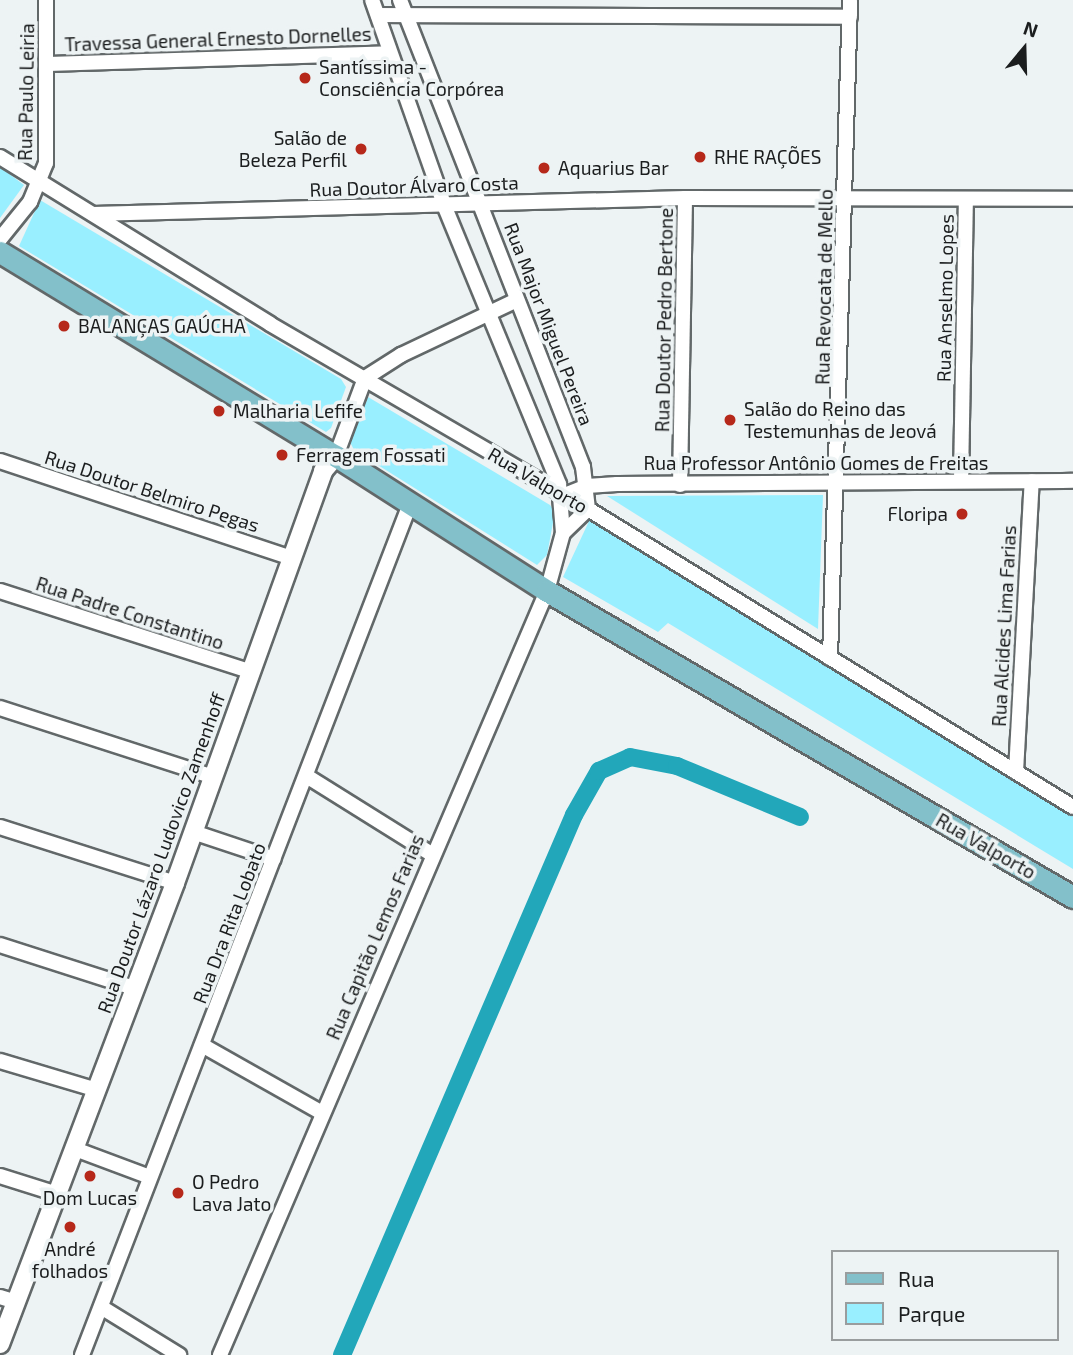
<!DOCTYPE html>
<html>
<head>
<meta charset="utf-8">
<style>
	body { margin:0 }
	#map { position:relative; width:1073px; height:1355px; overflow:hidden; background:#edf3f4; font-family:"Exo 2",sans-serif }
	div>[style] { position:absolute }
	.green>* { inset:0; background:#99efff }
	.canal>* { height:18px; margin:-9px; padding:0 9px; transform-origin:9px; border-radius:9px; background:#22a7ba }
	.roads { filter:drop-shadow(2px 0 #626869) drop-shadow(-2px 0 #626869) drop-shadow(0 2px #626869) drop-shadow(0 -2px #626869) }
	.minor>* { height:14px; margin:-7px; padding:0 7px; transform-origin:7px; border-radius:7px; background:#fff }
	.tertiary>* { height:18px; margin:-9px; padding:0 9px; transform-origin:9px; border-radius:9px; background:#fff }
	.primary>* { height:21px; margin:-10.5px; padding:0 10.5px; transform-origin:10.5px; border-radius:10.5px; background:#83c0ca }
	.dots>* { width:19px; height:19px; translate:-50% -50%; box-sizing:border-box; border:4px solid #edf3f4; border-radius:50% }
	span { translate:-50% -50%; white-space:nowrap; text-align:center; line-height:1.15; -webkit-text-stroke:7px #edf3f4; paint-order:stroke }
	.street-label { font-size:19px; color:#1b1d1e }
	.poi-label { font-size:19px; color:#1b1d1e }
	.left { translate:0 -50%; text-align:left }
	.right { translate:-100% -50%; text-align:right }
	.legend { position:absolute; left:831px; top:1250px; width:228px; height:91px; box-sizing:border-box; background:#edf3f4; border:2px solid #999d9e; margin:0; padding:9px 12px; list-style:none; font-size:21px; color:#1b1d1e }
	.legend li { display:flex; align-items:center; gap:14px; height:35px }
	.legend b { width:35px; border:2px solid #999d9e }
	.north { position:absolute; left:989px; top:14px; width:70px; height:70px; -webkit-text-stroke:5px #edf3f4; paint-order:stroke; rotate:19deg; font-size:19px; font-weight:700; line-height:28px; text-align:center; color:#1b1d1e }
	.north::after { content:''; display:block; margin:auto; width:24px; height:32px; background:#1b1d1e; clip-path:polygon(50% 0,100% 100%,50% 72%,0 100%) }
</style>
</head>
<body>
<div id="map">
	<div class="green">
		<div style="clip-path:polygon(0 167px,24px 185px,0 218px)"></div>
		<div style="clip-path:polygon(40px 200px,341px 379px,346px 387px,331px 428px,326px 432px,19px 246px)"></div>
		<div style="clip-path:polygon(368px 397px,550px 505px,555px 512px,547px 555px,537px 565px,354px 450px,350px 442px)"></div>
		<div style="clip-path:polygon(823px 495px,818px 629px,607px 496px)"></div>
		<div style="clip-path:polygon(590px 519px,1073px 816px,1073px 869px,668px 623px,658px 632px,563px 577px)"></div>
	</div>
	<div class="canal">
		<div style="left:342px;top:1355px;width:588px;rotate:-66.75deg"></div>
		<div style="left:574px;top:815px;width:51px;rotate:-60.4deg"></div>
		<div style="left:599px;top:771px;width:34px;rotate:-24deg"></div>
		<div style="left:630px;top:757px;width:48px;rotate:10.8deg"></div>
		<div style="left:677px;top:766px;width:133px;rotate:22.5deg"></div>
	</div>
	<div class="roads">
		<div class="minor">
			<div style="left:400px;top:0;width:502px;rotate:68.6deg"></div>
			<div style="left:583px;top:467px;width:42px;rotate:83.2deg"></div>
			<div style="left:588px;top:509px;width:35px;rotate:136deg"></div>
			<div style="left:378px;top:15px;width:472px;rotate:0.2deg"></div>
			<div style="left:47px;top:64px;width:343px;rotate:-1.8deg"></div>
			<div style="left:0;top:157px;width:317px;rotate:31.7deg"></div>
			<div style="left:270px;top:324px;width:368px;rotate:30.2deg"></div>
			<div style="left:588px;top:509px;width:569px;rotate:31.57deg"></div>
			<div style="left:93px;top:214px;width:592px;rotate:-1.55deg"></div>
			<div style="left:685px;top:198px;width:388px;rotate:0.1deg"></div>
			<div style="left:0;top:239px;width:48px;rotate:-51deg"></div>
			<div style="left:30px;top:202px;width:42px;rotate:-67.7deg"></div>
			<div style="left:46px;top:163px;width:163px;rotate:-90deg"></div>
			<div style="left:336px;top:456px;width:83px;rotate:-69.6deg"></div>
			<div style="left:365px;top:378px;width:43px;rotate:-32.6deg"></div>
			<div style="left:401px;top:355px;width:128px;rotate:-25.4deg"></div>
			<div style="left:0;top:461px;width:307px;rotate:18.4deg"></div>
			<div style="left:961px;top:480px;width:280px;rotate:-89deg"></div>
			<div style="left:680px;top:485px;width:287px;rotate:-89deg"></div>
			<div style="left:562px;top:496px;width:27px;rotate:-22deg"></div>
			<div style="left:587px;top:486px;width:30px;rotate:-4deg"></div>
			<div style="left:617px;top:484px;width:456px;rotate:-0.4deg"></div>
			<div style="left:0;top:591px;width:262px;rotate:17.8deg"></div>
			<div style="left:830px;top:658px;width:658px;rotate:-88.26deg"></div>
			<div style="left:0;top:708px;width:222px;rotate:17.9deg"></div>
			<div style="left:1016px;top:772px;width:291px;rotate:-86.9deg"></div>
			<div style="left:308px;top:777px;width:145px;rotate:32deg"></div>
			<div style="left:0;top:827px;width:184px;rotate:17.7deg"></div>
			<div style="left:193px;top:832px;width:85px;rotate:18.4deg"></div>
			<div style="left:0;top:945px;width:141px;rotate:17.8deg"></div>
			<div style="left:202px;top:1045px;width:138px;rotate:29.5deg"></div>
			<div style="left:0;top:1061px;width:101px;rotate:16.6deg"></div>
			<div style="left:75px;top:1149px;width:80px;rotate:20.5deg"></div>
			<div style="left:0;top:1176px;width:60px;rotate:17.5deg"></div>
			<div style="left:0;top:1297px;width:17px;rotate:17deg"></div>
			<div style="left:101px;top:1307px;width:92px;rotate:31.6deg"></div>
			<div style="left:82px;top:1355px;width:912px;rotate:-68.92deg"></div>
			<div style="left:220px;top:1355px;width:831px;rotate:-66.83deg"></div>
			<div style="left:547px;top:591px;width:60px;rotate:-74.6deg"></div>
			<div style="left:563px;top:533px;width:49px;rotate:-94.7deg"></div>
			<div style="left:559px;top:484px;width:300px;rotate:-112.4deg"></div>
			<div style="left:445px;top:207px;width:219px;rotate:-109.4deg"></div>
		</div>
		<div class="tertiary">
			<div style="left:0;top:1344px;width:493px;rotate:-69.2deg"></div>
			<div style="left:175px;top:883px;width:438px;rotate:-70.2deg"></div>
			<div style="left:323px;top:471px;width:20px;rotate:-49deg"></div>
		</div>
		<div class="primary">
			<div style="left:0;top:252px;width:393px;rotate:31.3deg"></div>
			<div style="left:336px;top:456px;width:250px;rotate:32.6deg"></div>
			<div style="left:547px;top:591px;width:609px;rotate:30.19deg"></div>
		</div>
	</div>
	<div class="dots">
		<div style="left:305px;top:78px;background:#b6281a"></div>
		<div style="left:361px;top:149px;background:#b6281a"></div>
		<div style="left:700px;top:157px;background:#b6281a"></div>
		<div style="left:544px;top:168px;background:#b6281a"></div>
		<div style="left:64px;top:326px;background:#b6281a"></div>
		<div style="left:219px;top:411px;background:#b6281a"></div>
		<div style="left:730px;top:420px;background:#b6281a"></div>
		<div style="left:282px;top:455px;background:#b6281a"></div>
		<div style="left:962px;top:514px;background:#b6281a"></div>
		<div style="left:90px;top:1176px;background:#b6281a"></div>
		<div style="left:178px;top:1193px;background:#b6281a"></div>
		<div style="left:70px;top:1227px;background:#b6281a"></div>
	</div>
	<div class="street-label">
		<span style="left:218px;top:39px;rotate:-2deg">Travessa General Ernesto Dornelles</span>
		<span style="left:26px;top:92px;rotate:-89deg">Rua Paulo Leiria</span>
		<span style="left:414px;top:186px;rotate:-2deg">Rua Doutor Álvaro Costa</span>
		<span style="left:824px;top:287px;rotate:-89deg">Rua Revocata de Mello</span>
		<span style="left:945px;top:298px;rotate:-89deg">Rua Anselmo Lopes</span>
		<span style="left:664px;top:320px;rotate:-89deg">Rua Doutor Pedro Bertone</span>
		<span style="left:549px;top:324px;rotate:69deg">Rua Major Miguel Pereira</span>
		<span style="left:816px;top:463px">Rua Professor Antônio Gomes de Freitas</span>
		<span style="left:538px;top:480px;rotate:30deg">Rua Valporto</span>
		<span style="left:152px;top:491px;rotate:18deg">Rua Doutor Belmiro Pegas</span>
		<span style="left:130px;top:613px;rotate:18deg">Rua Padre Constantino</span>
		<span style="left:1004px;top:626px;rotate:-87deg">Rua Alcides Lima Farias</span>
		<span style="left:986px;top:846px;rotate:30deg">Rua Valporto</span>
		<span style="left:161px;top:853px;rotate:-70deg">Rua Doutor Lázaro Ludovico Zamenhoff</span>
		<span style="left:229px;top:923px;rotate:-69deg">Rua Dra Rita Lobato</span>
		<span style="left:375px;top:937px;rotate:-67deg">Rua Capitão Lemos Farias</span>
	</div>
	<div class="poi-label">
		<span class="left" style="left:319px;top:78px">Santíssima -<br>Consciência Corpórea</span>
		<span class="right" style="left:347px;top:149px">Salão de<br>Beleza Perfil</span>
		<span class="left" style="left:714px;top:157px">RHE RAÇÕES</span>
		<span class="left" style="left:558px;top:168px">Aquarius Bar</span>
		<span class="left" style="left:78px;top:326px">BALANÇAS GAÚCHA</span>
		<span class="left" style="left:744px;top:420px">Salão do Reino das<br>Testemunhas de Jeová</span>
		<span class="left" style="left:233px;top:411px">Malharia Lefife</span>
		<span class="left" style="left:296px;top:455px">Ferragem Fossati</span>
		<span class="right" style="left:948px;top:514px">Floripa</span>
		<span class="left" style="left:192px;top:1193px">O Pedro<br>Lava Jato</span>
		<span style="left:90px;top:1198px">Dom Lucas</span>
		<span style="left:70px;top:1260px">André<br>folhados</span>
	</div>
	<ul class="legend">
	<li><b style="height:9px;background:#83c0ca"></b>Rua</li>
	<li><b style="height:19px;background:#99efff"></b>Parque</li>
	</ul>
	<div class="north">N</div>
</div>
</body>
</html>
